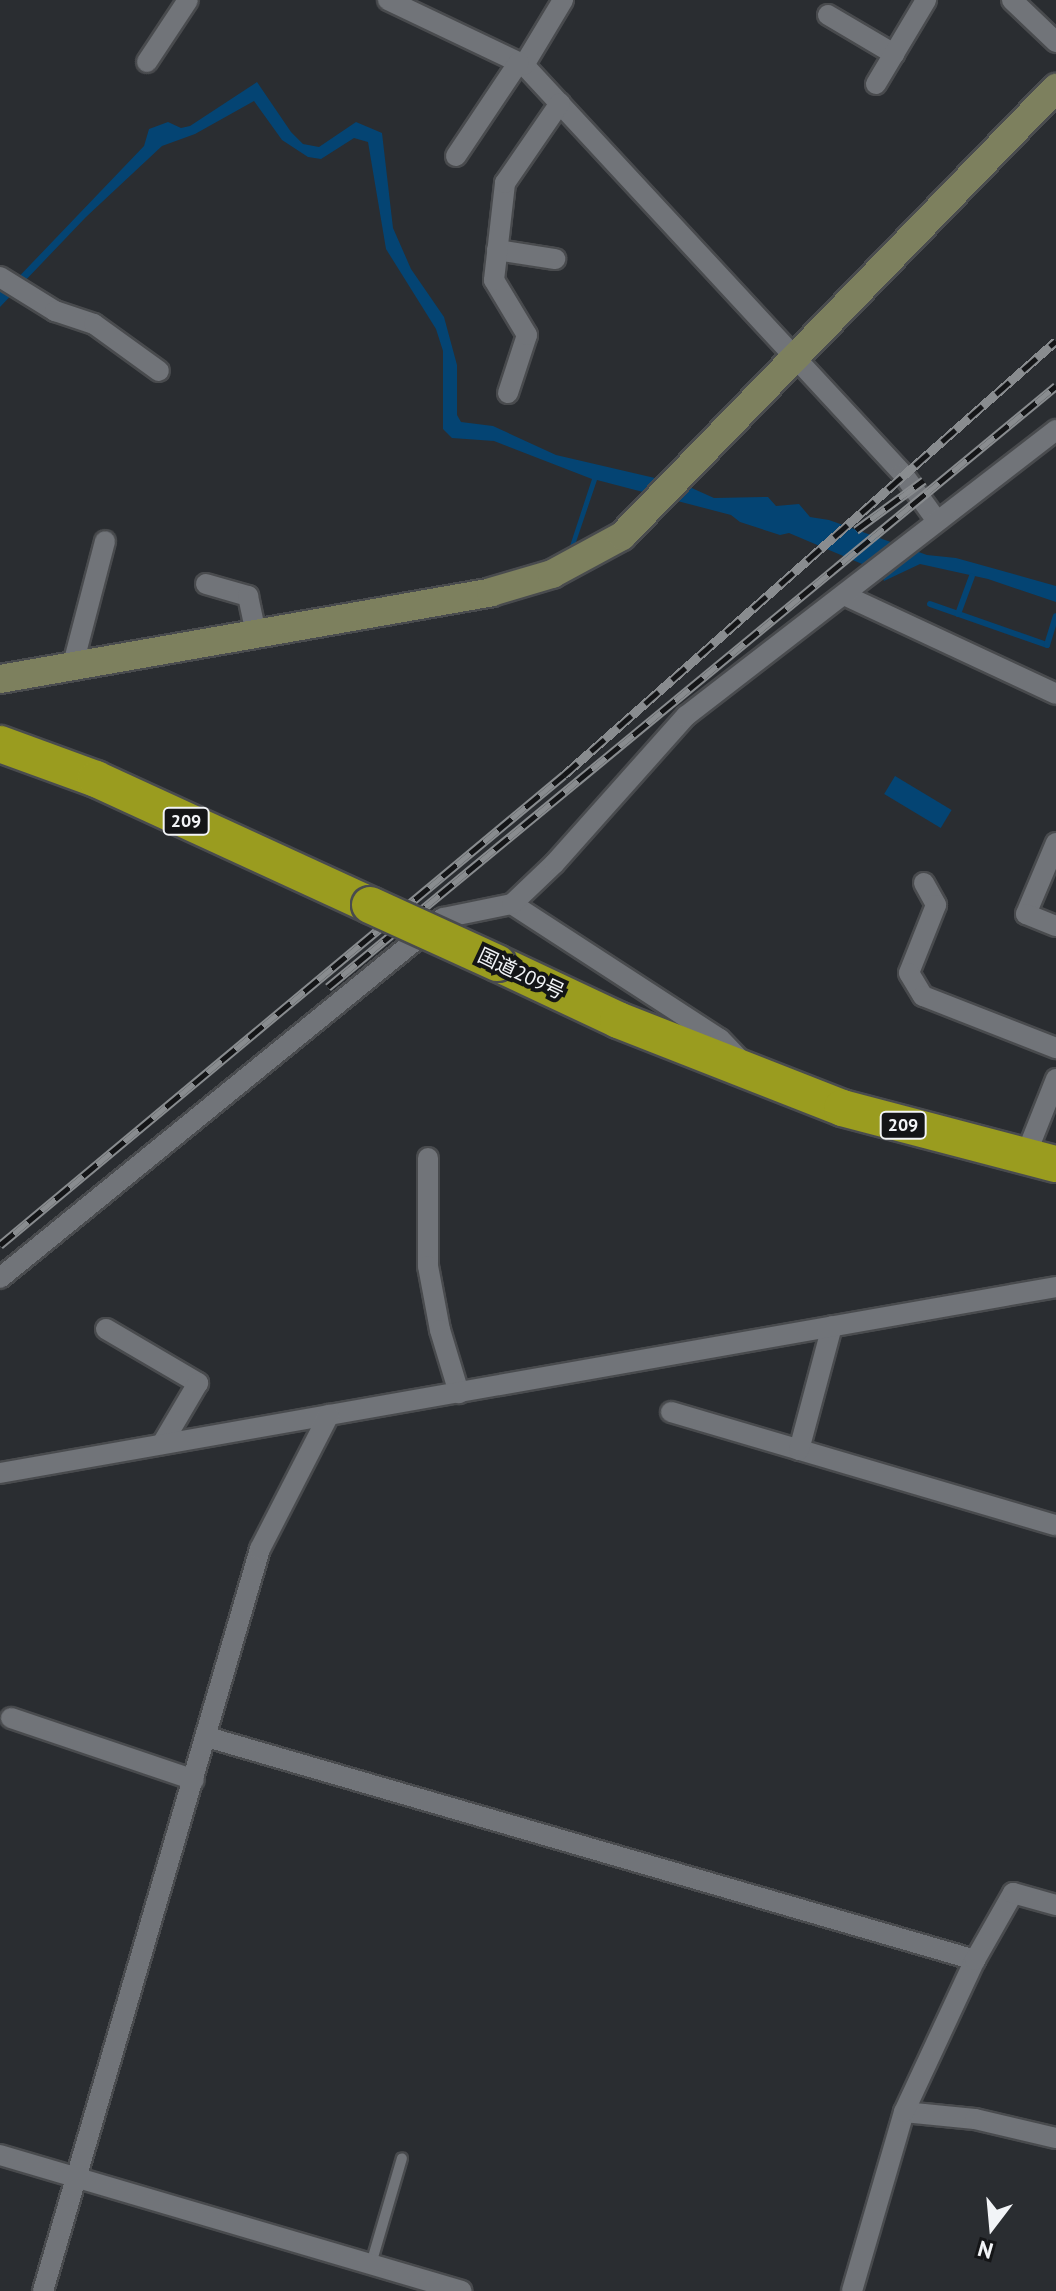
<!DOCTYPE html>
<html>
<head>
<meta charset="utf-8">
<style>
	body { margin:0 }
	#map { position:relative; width:1056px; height:2291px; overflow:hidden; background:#2a2d31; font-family:"PT Sans","Noto Sans JP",sans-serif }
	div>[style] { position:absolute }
	.water>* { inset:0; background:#044473; transform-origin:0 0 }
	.stream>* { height:6px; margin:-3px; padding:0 3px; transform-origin:3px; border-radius:3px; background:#044473 }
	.roads { filter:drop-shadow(2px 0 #494b4e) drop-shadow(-2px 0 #494b4e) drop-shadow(0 2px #494b4e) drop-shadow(0 -2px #494b4e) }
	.lane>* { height:10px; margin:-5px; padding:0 5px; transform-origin:5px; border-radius:5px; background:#717479 }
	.street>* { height:20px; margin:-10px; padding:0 10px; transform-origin:10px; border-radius:10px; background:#717479 }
	.secondary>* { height:28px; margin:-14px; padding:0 14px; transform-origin:14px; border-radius:14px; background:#7d805e }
	.highway>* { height:36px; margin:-18px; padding:0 18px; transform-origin:18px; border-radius:18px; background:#9a9c1f }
	.rail>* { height:9px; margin-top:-4.5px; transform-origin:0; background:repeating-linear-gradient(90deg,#141517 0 18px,#898c8f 0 36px); box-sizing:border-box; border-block:2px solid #898c8f }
	.bridges { filter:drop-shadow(2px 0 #494b4e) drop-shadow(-2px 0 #494b4e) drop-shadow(0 2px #494b4e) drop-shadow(0 -2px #494b4e) }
	.highway-bridge>* { height:36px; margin:-18px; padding:0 18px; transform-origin:18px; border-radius:18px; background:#9a9c1f }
	span { translate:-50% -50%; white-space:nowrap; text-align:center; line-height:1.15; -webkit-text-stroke:8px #141517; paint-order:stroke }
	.shield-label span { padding:2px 6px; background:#141517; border:2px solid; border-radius:6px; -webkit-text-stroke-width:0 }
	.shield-label { font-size:18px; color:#f2f4f7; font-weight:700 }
	.street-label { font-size:20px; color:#f2f4f7 }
	.north { position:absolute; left:952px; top:2187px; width:80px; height:80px; -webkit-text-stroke:6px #141517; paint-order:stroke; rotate:196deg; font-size:22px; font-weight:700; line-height:32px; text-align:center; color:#f2f4f7 }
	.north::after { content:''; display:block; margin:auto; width:28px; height:36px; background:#f2f4f7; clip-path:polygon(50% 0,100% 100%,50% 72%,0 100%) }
</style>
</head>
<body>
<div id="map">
	<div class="water">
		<div style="clip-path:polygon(257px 82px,291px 132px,303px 144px,319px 147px,356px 122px,382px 133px,393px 228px,411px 269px,444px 317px,457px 365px,457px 415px,461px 422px,493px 426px,556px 455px,685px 485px,714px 498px,768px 497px,776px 506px,799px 504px,810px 517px,829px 520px,927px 555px,956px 558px,1056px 586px,1056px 602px,988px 579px,920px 564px,884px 581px,881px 572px,789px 533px,780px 535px,740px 522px,731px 515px,597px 480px,574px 548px,568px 552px,592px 479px,494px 441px,452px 438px,443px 429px,443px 351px,436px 329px,386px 249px,368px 142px,354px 138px,321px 159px,308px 157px,282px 140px,254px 101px,195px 134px,162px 146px,86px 217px,0 307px,0 282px,9px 287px,144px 146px,149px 129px,168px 122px,181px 128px,190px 126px)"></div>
		<div style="left:895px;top:776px;width:66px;height:21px;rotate:31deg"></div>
	</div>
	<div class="stream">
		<div style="left:930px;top:604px;width:124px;rotate:19.3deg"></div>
		<div style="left:1047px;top:645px;width:30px;rotate:-73deg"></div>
		<div style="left:958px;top:614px;width:40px;rotate:-69.8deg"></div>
	</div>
	<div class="roads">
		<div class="lane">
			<div style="left:371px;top:2264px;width:110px;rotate:-73.7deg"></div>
		</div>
		<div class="street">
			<div style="left:388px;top:0;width:151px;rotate:25.5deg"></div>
			<div style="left:524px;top:65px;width:558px;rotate:47.18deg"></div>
			<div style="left:903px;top:474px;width:58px;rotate:54.1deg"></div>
			<div style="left:1012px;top:0;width:61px;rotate:43.7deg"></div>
			<div style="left:828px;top:15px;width:77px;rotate:30.6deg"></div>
			<div style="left:147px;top:62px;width:74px;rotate:-56.5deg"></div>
			<div style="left:524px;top:65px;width:76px;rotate:-59deg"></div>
			<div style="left:876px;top:84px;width:98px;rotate:-59.2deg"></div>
			<div style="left:456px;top:156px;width:113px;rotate:-56.2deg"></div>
			<div style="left:497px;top:250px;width:59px;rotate:8.8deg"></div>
			<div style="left:0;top:277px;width:65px;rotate:31.7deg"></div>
			<div style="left:55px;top:311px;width:41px;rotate:18.4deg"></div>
			<div style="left:94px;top:324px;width:80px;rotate:35.9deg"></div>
			<div style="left:508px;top:393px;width:61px;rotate:-71.9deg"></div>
			<div style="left:527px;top:335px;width:64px;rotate:-121deg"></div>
			<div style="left:494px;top:280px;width:98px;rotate:-83.5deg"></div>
			<div style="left:505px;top:183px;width:97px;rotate:-55.5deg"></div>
			<div style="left:206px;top:584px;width:44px;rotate:15.9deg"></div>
			<div style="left:248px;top:596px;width:39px;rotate:78deg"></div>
			<div style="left:844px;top:595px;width:234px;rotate:25deg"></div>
			<div style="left:72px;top:668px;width:131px;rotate:-75.4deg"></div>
			<div style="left:1056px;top:843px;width:77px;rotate:112.9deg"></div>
			<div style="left:1026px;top:914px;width:32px;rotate:22deg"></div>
			<div style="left:924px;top:883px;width:25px;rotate:61deg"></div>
			<div style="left:936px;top:905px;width:73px;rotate:111.7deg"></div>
			<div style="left:909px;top:973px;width:27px;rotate:59deg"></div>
			<div style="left:923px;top:996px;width:143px;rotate:21.4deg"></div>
			<div style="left:512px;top:904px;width:248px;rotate:33deg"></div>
			<div style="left:720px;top:1039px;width:28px;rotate:46deg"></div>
			<div style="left:1025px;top:1157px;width:84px;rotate:-68.3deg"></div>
			<div style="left:428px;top:1158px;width:108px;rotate:90deg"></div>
			<div style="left:428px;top:1266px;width:65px;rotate:79.4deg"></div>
			<div style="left:440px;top:1330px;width:66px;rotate:73.2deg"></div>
			<div style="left:0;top:1278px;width:571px;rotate:-39.1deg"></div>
			<div style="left:443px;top:918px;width:70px;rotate:-11.5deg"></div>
			<div style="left:512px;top:904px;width:59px;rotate:-43.6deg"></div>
			<div style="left:555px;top:863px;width:197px;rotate:-48.3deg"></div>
			<div style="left:686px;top:716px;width:468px;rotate:-37.7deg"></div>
			<div style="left:106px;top:1329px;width:107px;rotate:30.4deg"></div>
			<div style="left:198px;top:1383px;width:71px;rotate:120.5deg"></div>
			<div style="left:671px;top:1412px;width:401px;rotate:16.4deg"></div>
			<div style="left:799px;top:1450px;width:128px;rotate:-75.1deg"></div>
			<div style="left:0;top:1473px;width:1072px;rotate:-9.99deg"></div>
			<div style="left:11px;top:1718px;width:193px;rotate:18.7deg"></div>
			<div style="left:207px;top:1737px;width:800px;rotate:16.19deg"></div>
			<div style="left:904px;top:2112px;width:71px;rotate:5.6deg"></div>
			<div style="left:975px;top:2119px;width:83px;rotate:13.2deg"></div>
			<div style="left:0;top:2155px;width:481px;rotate:16.4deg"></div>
			<div style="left:43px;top:2291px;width:773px;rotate:-73.7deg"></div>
			<div style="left:260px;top:1549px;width:151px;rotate:-62.8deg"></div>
			<div style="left:852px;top:2291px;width:186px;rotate:-73.8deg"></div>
			<div style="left:904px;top:2112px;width:168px;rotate:-65deg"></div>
			<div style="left:975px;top:1960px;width:77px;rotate:-60.4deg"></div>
			<div style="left:1013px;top:1893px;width:45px;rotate:15.6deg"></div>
		</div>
		<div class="secondary">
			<div style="left:0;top:679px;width:499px;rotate:-10deg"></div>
			<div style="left:491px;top:592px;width:64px;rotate:-16.4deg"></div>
			<div style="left:552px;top:574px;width:80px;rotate:-28.5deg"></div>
			<div style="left:622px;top:536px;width:624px;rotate:-45.91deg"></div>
		</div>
		<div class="highway">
			<div style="left:0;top:744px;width:102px;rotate:20deg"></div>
			<div style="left:96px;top:779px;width:302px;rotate:24.7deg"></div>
			<div style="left:497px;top:963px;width:134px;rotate:25.2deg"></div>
			<div style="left:618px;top:1020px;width:241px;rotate:21.4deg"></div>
			<div style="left:842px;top:1108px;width:221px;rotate:14.7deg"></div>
		</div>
	</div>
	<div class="rail">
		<div style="left:856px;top:530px;width:84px;rotate:-36.3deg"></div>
		<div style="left:328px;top:987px;width:944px;rotate:-39.54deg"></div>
		<div style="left:0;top:1245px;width:734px;rotate:-39.81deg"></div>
		<div style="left:564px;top:775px;width:656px;rotate:-41.42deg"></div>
	</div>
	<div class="bridges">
		<div class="highway-bridge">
			<div style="left:370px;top:905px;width:140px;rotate:24.5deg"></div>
		</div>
	</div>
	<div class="shield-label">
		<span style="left:186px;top:821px">209</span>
		<span style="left:903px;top:1125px">209</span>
	</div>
	<div class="street-label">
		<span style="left:521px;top:974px;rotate:25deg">国道209号</span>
	</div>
	<div class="north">N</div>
</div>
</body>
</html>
